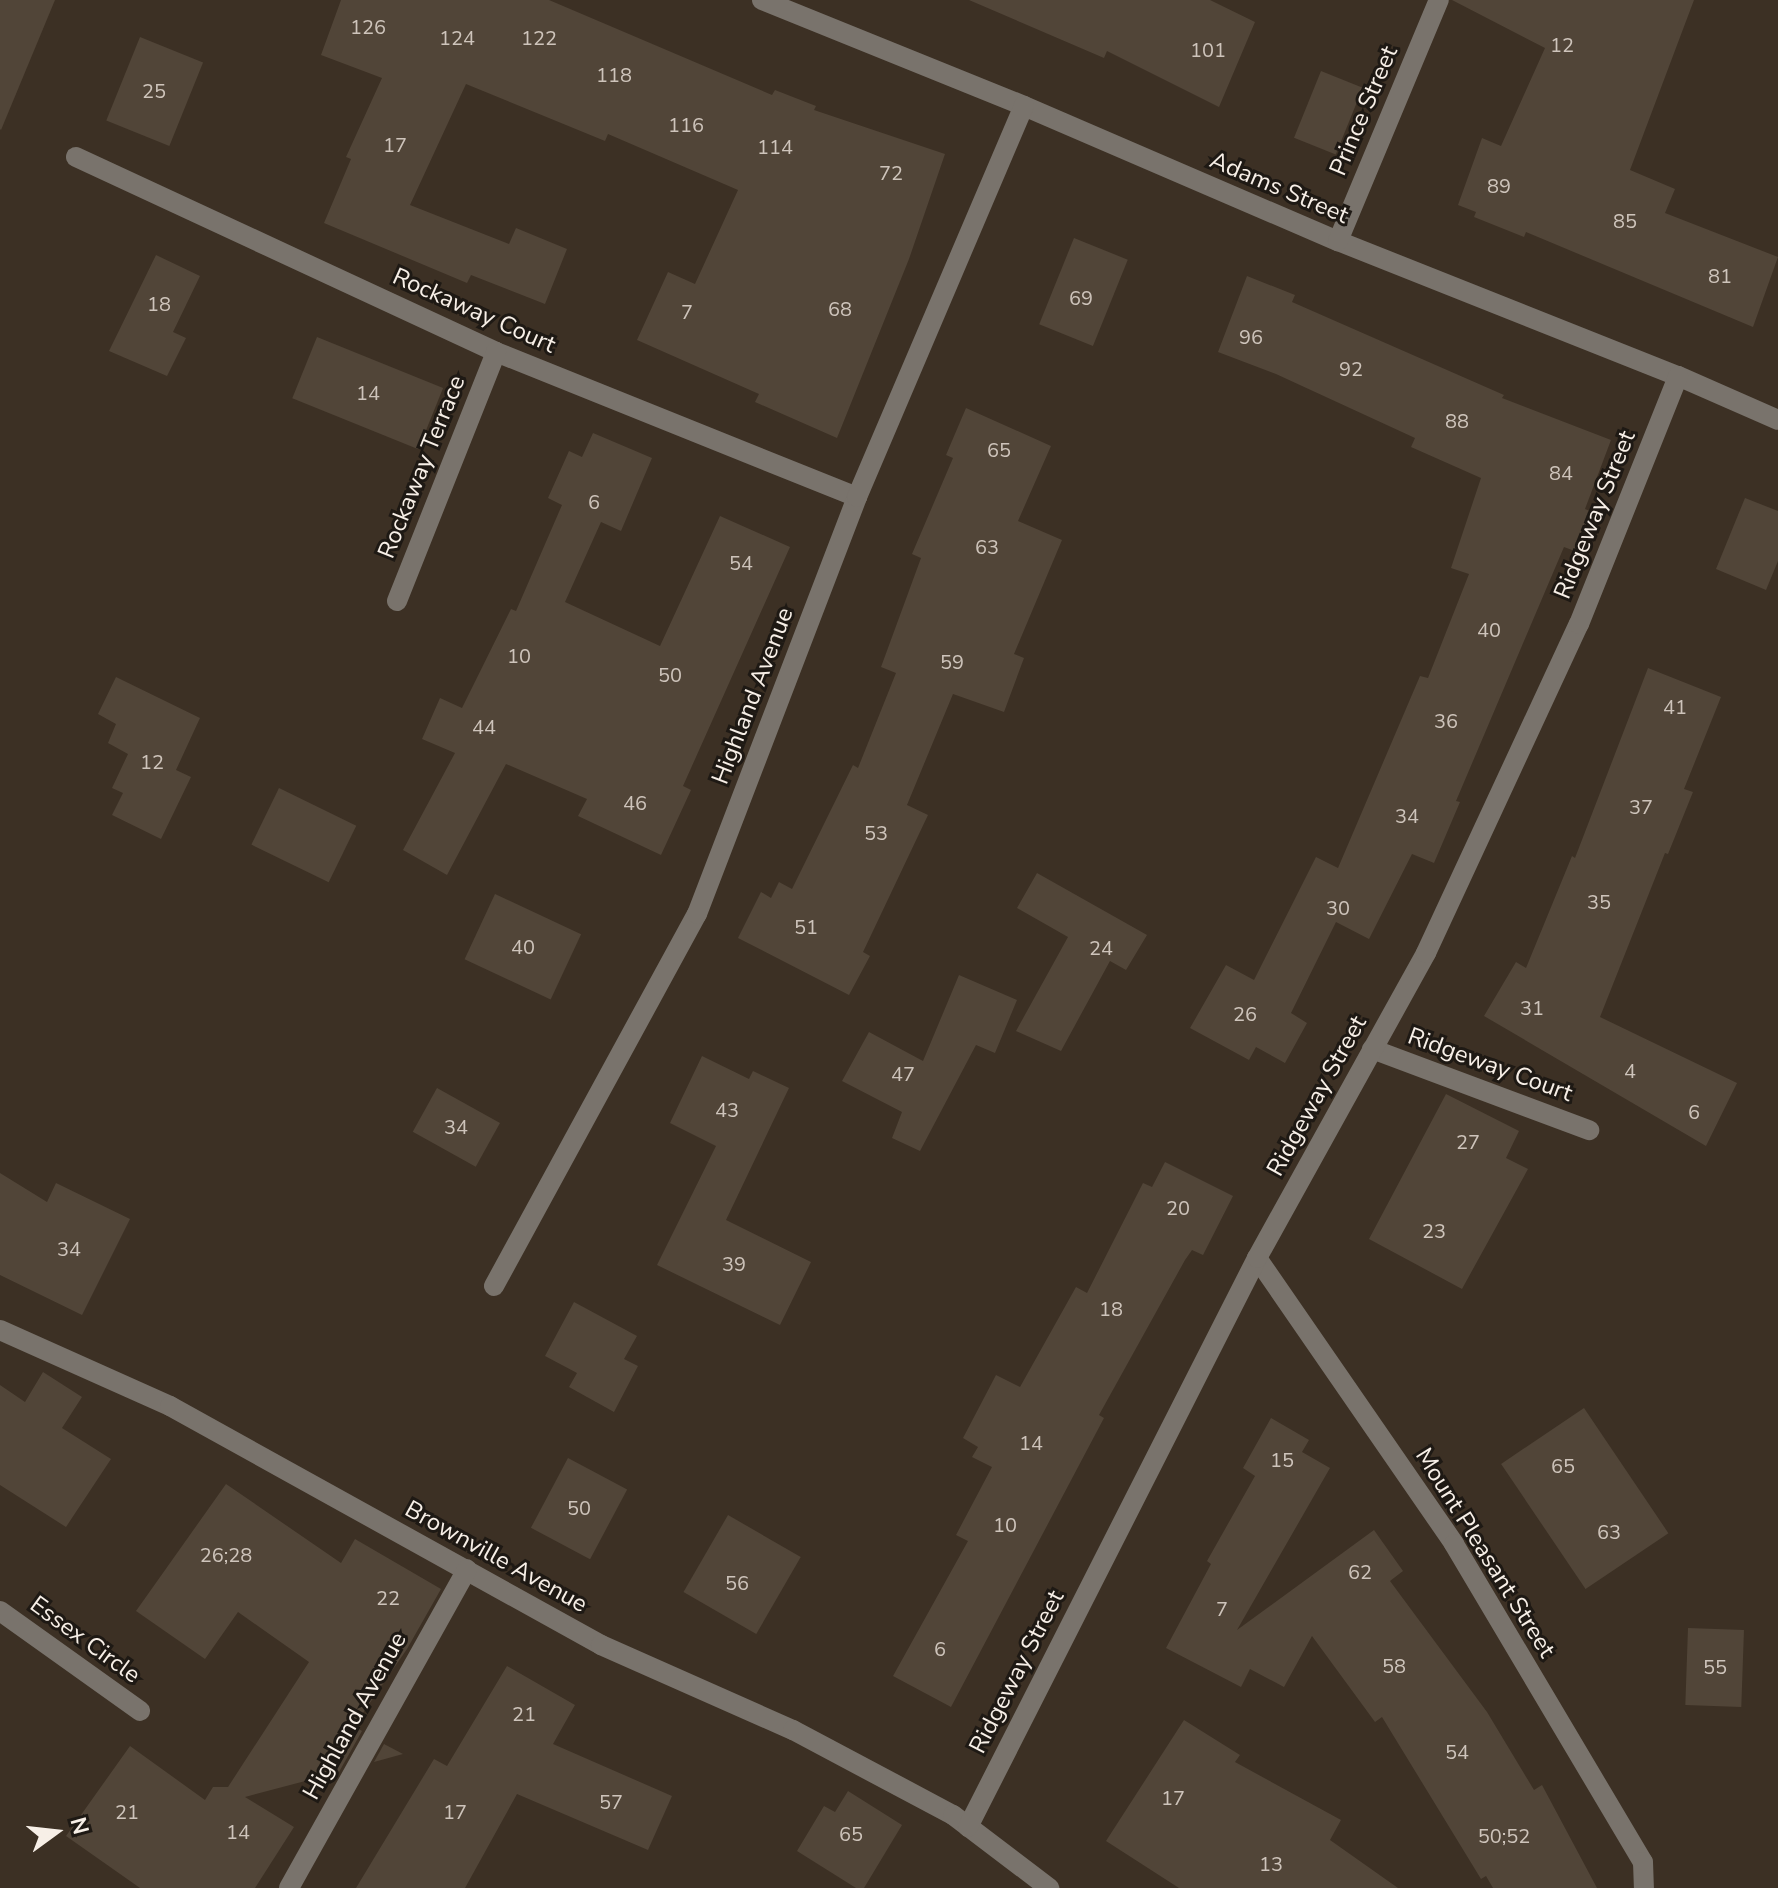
<!DOCTYPE html>
<html>
<head>
<meta charset="utf-8">
<style>
	body { margin:0 }
	#map { position:relative; width:1778px; height:1888px; overflow:hidden; background:#3c3024; font-family:"Nunito Sans",sans-serif }
	div>[style] { position:absolute }
	.building>* { inset:0; background:#514538; transform-origin:0 0 }
	.minor>* { height:20px; margin:-10px; padding:0 10px; transform-origin:10px; border-radius:10px; background:#79736c }
	span { translate:-50% -50%; white-space:nowrap; text-align:center; line-height:1.15; -webkit-text-stroke:6px #1e1914; paint-order:stroke }
	.number-label { font-size:20px; color:#cec4bb }
	.number-label span { -webkit-text-stroke-width:0 }
	.street-label { font-size:24px; color:#f7efe7 }
	.north { position:absolute; left:16px; top:1792px; width:80px; height:80px; -webkit-text-stroke:6px #1e1914; paint-order:stroke; rotate:75deg; font-size:22px; font-weight:700; line-height:32px; text-align:center; color:#f7efe7 }
	.north::after { content:''; display:block; margin:auto; width:28px; height:36px; background:#f7efe7; clip-path:polygon(50% 0,100% 100%,50% 72%,0 100%) }
</style>
</head>
<body>
<div id="map">
	<div class="building">
		<div style="clip-path:polygon(0 0,55px 0,1px 130px,0 129px)"></div>
		<div style="clip-path:polygon(341px 0,549px 0,772px 95px,775px 90px,816px 106px,814px 110px,945px 154px,909px 259px,837px 438px,755px 402px,759px 394px,637px 340px,668px 272px,695px 284px,738px 190px,608px 134px,605px 141px,466px 84px,410px 205px,509px 244px,516px 228px,567px 249px,545px 304px,471px 275px,467px 283px,324px 223px,351px 159px,346px 157px,382px 78px,321px 55px)"></div>
		<div style="clip-path:polygon(969px 0,1210px 0,1255px 22px,1219px 107px,1107px 51px,1104px 58px)"></div>
		<div style="clip-path:polygon(1452px 0,1694px 0,1630px 170px,1675px 189px,1665px 213px,1778px 257px,1753px 327px,1526px 232px,1524px 237px,1474px 217px,1476px 212px,1458px 205px,1482px 138px,1501px 146px,1545px 48px)"></div>
		<div style="left:140px;top:37px;width:68px;height:90px;rotate:22deg"></div>
		<div style="left:1321px;top:71px;width:45px;height:72px;rotate:22deg"></div>
		<div style="left:1074px;top:238px;width:58px;height:93px;rotate:22deg"></div>
		<div style="clip-path:polygon(156px 255px,200px 276px,173px 332px,186px 338px,167px 376px,109px 351px)"></div>
		<div style="clip-path:polygon(1247px 276px,1295px 295px,1292px 302px,1504px 395px,1502px 398px,1611px 440px,1585px 509px,1595px 513px,1580px 553px,1564px 547px,1456px 801px,1460px 802px,1434px 863px,1412px 854px,1369px 939px,1336px 922px,1291px 1013px,1307px 1023px,1285px 1063px,1256px 1047px,1249px 1060px,1190px 1028px,1226px 965px,1254px 980px,1316px 857px,1338px 868px,1420px 676px,1428px 678px,1469px 574px,1451px 568px,1481px 478px,1411px 447px,1415px 438px,1276px 374px,1218px 352px)"></div>
		<div style="left:317px;top:337px;width:136px;height:66px;rotate:22deg"></div>
		<div style="clip-path:polygon(966px 408px,1051px 446px,1018px 521px,1062px 540px,1014px 654px,1024px 658px,1004px 712px,953px 694px,907px 805px,928px 815px,863px 952px,870px 956px,849px 995px,738px 938px,761px 892px,771px 898px,779px 882px,792px 889px,853px 765px,858px 768px,896px 673px,881px 667px,921px 558px,912px 554px,953px 458px,946px 455px)"></div>
		<div style="clip-path:polygon(593px 433px,652px 458px,621px 531px,601px 522px,565px 602px,660px 646px,720px 516px,790px 547px,683px 786px,691px 790px,661px 855px,578px 816px,587px 799px,506px 764px,447px 875px,403px 850px,455px 753px,422px 739px,440px 698px,462px 708px,511px 609px,516px 611px,562px 505px,548px 498px,569px 451px,582px 457px)"></div>
		<div style="clip-path:polygon(1745px 498px,1778px 511px,1778px 561px,1766px 590px,1716px 569px)"></div>
		<div style="clip-path:polygon(1648px 668px,1721px 697px,1684px 789px,1693px 792px,1668px 854px,1665px 853px,1600px 1017px,1737px 1083px,1706px 1146px,1484px 1016px,1516px 962px,1526px 968px,1572px 856px,1575px 858px)"></div>
		<div style="clip-path:polygon(116px 677px,200px 718px,176px 770px,191px 777px,161px 839px,112px 815px,123px 793px,112px 788px,128px 754px,108px 743px,116px 724px,98px 714px)"></div>
		<div style="left:279px;top:788px;width:86px;height:63px;rotate:26deg"></div>
		<div style="clip-path:polygon(1037px 873px,1147px 935px,1126px 970px,1110px 961px,1061px 1051px,1016px 1031px,1068px 937px,1017px 908px)"></div>
		<div style="left:495px;top:894px;width:95px;height:72px;rotate:25deg"></div>
		<div style="clip-path:polygon(959px 975px,1017px 1000px,995px 1053px,976px 1045px,920px 1151px,892px 1138px,902px 1112px,842px 1081px,869px 1032px,923px 1061px)"></div>
		<div style="clip-path:polygon(702px 1056px,749px 1079px,753px 1071px,789px 1088px,726px 1220px,811px 1262px,780px 1325px,657px 1265px,716px 1146px,670px 1123px)"></div>
		<div style="left:437px;top:1088px;width:72px;height:50px;rotate:29deg"></div>
		<div style="clip-path:polygon(1446px 1094px,1519px 1131px,1506px 1158px,1528px 1169px,1462px 1289px,1369px 1239px)"></div>
		<div style="clip-path:polygon(1165px 1162px,1233px 1196px,1203px 1255px,1192px 1250px,1185px 1260px,1099px 1415px,1104px 1418px,951px 1707px,893px 1676px,968px 1541px,956px 1535px,992px 1467px,972px 1457px,978px 1447px,963px 1438px,996px 1375px,1020px 1387px,1076px 1287px,1087px 1293px,1143px 1183px,1152px 1187px)"></div>
		<div style="clip-path:polygon(0 1173px,47px 1202px,56px 1183px,130px 1219px,82px 1315px,0 1275px)"></div>
		<div style="clip-path:polygon(574px 1302px,637px 1336px,624px 1359px,638px 1366px,614px 1412px,569px 1387px,577px 1373px,545px 1356px)"></div>
		<div style="clip-path:polygon(43px 1372px,82px 1397px,62px 1428px,111px 1459px,66px 1527px,0 1485px,0 1385px,25px 1402px)"></div>
		<div style="left:1584px;top:1408px;width:151px;height:100px;rotate:56deg"></div>
		<div style="clip-path:polygon(1271px 1418px,1309px 1440px,1302px 1452px,1330px 1468px,1237px 1630px,1374px 1530px,1403px 1571px,1390px 1581px,1487px 1712px,1534px 1790px,1542px 1785px,1597px 1888px,1493px 1888px,1486px 1876px,1481px 1879px,1382px 1717px,1375px 1722px,1312px 1636px,1284px 1687px,1250px 1669px,1241px 1687px,1166px 1648px,1211px 1564px,1207px 1561px,1255px 1476px,1243px 1468px)"></div>
		<div style="left:568px;top:1458px;width:67px;height:79px;rotate:28deg"></div>
		<div style="clip-path:polygon(226px 1484px,341px 1563px,355px 1539px,441px 1589px,407px 1649px,354px 1726px,362px 1731px,339px 1772px,332px 1768px,328px 1775px,245px 1797px,294px 1827px,255px 1888px,140px 1888px,66px 1836px,130px 1746px,205px 1800px,213px 1787px,228px 1787px,309px 1662px,238px 1612px,205px 1659px,136px 1611px)"></div>
		<div style="left:728px;top:1515px;width:84px;height:89px;rotate:30deg"></div>
		<div style="left:1688px;top:1628px;width:56px;height:77px;rotate:2deg"></div>
		<div style="clip-path:polygon(507px 1666px,575px 1705px,553px 1744px,672px 1796px,648px 1850px,517px 1794px,465px 1888px,356px 1888px,434px 1759px,447px 1766px)"></div>
		<div style="clip-path:polygon(1184px 1720px,1240px 1755px,1235px 1762px,1341px 1820px,1330px 1840px,1398px 1888px,1179px 1888px,1106px 1841px)"></div>
		<div style="clip-path:polygon(384px 1744px,403px 1754px,374px 1762px)"></div>
		<div style="clip-path:polygon(848px 1791px,902px 1825px,864px 1888px,856px 1888px,797px 1851px,824px 1806px,835px 1812px)"></div>
	</div>
	<div class="minor">
		<div style="left:762px;top:0;width:283px;rotate:22deg"></div>
		<div style="left:1024px;top:106px;width:342px;rotate:23.3deg"></div>
		<div style="left:1338px;top:241px;width:366px;rotate:21.7deg"></div>
		<div style="left:1678px;top:376px;width:109px;rotate:23.7deg"></div>
		<div style="left:76px;top:157px;width:463px;rotate:24.9deg"></div>
		<div style="left:496px;top:352px;width:389px;rotate:21.9deg"></div>
		<div style="left:1338px;top:241px;width:261px;rotate:-67.3deg"></div>
		<div style="left:397px;top:601px;width:268px;rotate:-68.3deg"></div>
		<div style="left:1372px;top:1049px;width:232px;rotate:20.5deg"></div>
		<div style="left:1257px;top:1258px;width:347px;rotate:55.4deg"></div>
		<div style="left:1454px;top:1544px;width:370px;rotate:59.3deg"></div>
		<div style="left:1643px;top:1862px;width:26px;rotate:88deg"></div>
		<div style="left:494px;top:1286px;width:424px;rotate:-61.4deg"></div>
		<div style="left:697px;top:914px;width:447px;rotate:-69deg"></div>
		<div style="left:857px;top:497px;width:425px;rotate:-66.9deg"></div>
		<div style="left:0;top:1330px;width:186px;rotate:24.1deg"></div>
		<div style="left:170px;top:1406px;width:493px;rotate:29deg"></div>
		<div style="left:601px;top:1645px;width:210px;rotate:23.9deg"></div>
		<div style="left:793px;top:1730px;width:181px;rotate:28deg"></div>
		<div style="left:953px;top:1815px;width:121px;rotate:37.2deg"></div>
		<div style="left:0;top:1611px;width:172px;rotate:35.5deg"></div>
		<div style="left:968px;top:1827px;width:638px;rotate:-63.07deg"></div>
		<div style="left:1257px;top:1258px;width:349px;rotate:-61deg"></div>
		<div style="left:1426px;top:953px;width:363px;rotate:-65.1deg"></div>
		<div style="left:1579px;top:624px;width:267px;rotate:-68.2deg"></div>
		<div style="left:289px;top:1888px;width:365px;rotate:-60.8deg"></div>
	</div>
	<div class="number-label">
		<span style="left:368px;top:27px">126</span>
		<span style="left:457px;top:38px">124</span>
		<span style="left:539px;top:38px">122</span>
		<span style="left:1562px;top:45px">12</span>
		<span style="left:1208px;top:50px">101</span>
		<span style="left:614px;top:75px">118</span>
		<span style="left:154px;top:91px">25</span>
		<span style="left:686px;top:125px">116</span>
		<span style="left:395px;top:145px">17</span>
		<span style="left:775px;top:147px">114</span>
		<span style="left:891px;top:173px">72</span>
		<span style="left:1499px;top:186px">89</span>
		<span style="left:1625px;top:221px">85</span>
		<span style="left:1720px;top:276px">81</span>
		<span style="left:1081px;top:298px">69</span>
		<span style="left:159px;top:304px">18</span>
		<span style="left:840px;top:309px">68</span>
		<span style="left:687px;top:312px">7</span>
		<span style="left:1251px;top:337px">96</span>
		<span style="left:1351px;top:369px">92</span>
		<span style="left:368px;top:393px">14</span>
		<span style="left:1457px;top:421px">88</span>
		<span style="left:999px;top:450px">65</span>
		<span style="left:1561px;top:473px">84</span>
		<span style="left:594px;top:502px">6</span>
		<span style="left:987px;top:547px">63</span>
		<span style="left:741px;top:563px">54</span>
		<span style="left:1489px;top:630px">40</span>
		<span style="left:519px;top:656px">10</span>
		<span style="left:952px;top:662px">59</span>
		<span style="left:670px;top:675px">50</span>
		<span style="left:1675px;top:707px">41</span>
		<span style="left:1446px;top:721px">36</span>
		<span style="left:484px;top:727px">44</span>
		<span style="left:152px;top:762px">12</span>
		<span style="left:635px;top:803px">46</span>
		<span style="left:1641px;top:807px">37</span>
		<span style="left:1407px;top:816px">34</span>
		<span style="left:876px;top:833px">53</span>
		<span style="left:1599px;top:902px">35</span>
		<span style="left:1338px;top:908px">30</span>
		<span style="left:806px;top:927px">51</span>
		<span style="left:523px;top:947px">40</span>
		<span style="left:1101px;top:948px">24</span>
		<span style="left:1532px;top:1008px">31</span>
		<span style="left:1245px;top:1014px">26</span>
		<span style="left:1630px;top:1071px">4</span>
		<span style="left:903px;top:1074px">47</span>
		<span style="left:727px;top:1110px">43</span>
		<span style="left:1694px;top:1112px">6</span>
		<span style="left:456px;top:1127px">34</span>
		<span style="left:1468px;top:1142px">27</span>
		<span style="left:1178px;top:1208px">20</span>
		<span style="left:1434px;top:1231px">23</span>
		<span style="left:69px;top:1249px">34</span>
		<span style="left:734px;top:1264px">39</span>
		<span style="left:1111px;top:1309px">18</span>
		<span style="left:1031px;top:1443px">14</span>
		<span style="left:1282px;top:1460px">15</span>
		<span style="left:1563px;top:1466px">65</span>
		<span style="left:579px;top:1508px">50</span>
		<span style="left:1005px;top:1525px">10</span>
		<span style="left:1609px;top:1532px">63</span>
		<span style="left:226px;top:1555px">26;28</span>
		<span style="left:1360px;top:1572px">62</span>
		<span style="left:737px;top:1583px">56</span>
		<span style="left:388px;top:1598px">22</span>
		<span style="left:1222px;top:1609px">7</span>
		<span style="left:940px;top:1649px">6</span>
		<span style="left:1394px;top:1666px">58</span>
		<span style="left:1715px;top:1667px">55</span>
		<span style="left:524px;top:1714px">21</span>
		<span style="left:1457px;top:1752px">54</span>
		<span style="left:1173px;top:1798px">17</span>
		<span style="left:611px;top:1802px">57</span>
		<span style="left:127px;top:1812px">21</span>
		<span style="left:455px;top:1812px">17</span>
		<span style="left:238px;top:1832px">14</span>
		<span style="left:851px;top:1834px">65</span>
		<span style="left:1504px;top:1836px">50;52</span>
		<span style="left:1271px;top:1864px">13</span>
	</div>
	<div class="street-label">
		<span style="left:1364px;top:111px;rotate:-67deg">Prince Street</span>
		<span style="left:1279px;top:188px;rotate:23deg">Adams Street</span>
		<span style="left:474px;top:311px;rotate:24deg">Rockaway Court</span>
		<span style="left:422px;top:467px;rotate:-68deg">Rockaway Terrace</span>
		<span style="left:1595px;top:515px;rotate:-68deg">Ridgeway Street</span>
		<span style="left:753px;top:696px;rotate:-69deg">Highland Avenue</span>
		<span style="left:1490px;top:1065px;rotate:20deg">Ridgeway Court</span>
		<span style="left:1317px;top:1096px;rotate:-61deg">Ridgeway Street</span>
		<span style="left:1485px;top:1553px;rotate:58deg">Mount Pleasant Street</span>
		<span style="left:496px;top:1557px;rotate:29deg">Brownville Avenue</span>
		<span style="left:85px;top:1640px;rotate:36deg">Essex Circle</span>
		<span style="left:1017px;top:1672px;rotate:-63deg">Ridgeway Street</span>
		<span style="left:355px;top:1716px;rotate:-61deg">Highland Avenue</span>
	</div>
	<div class="north">N</div>
</div>
</body>
</html>
